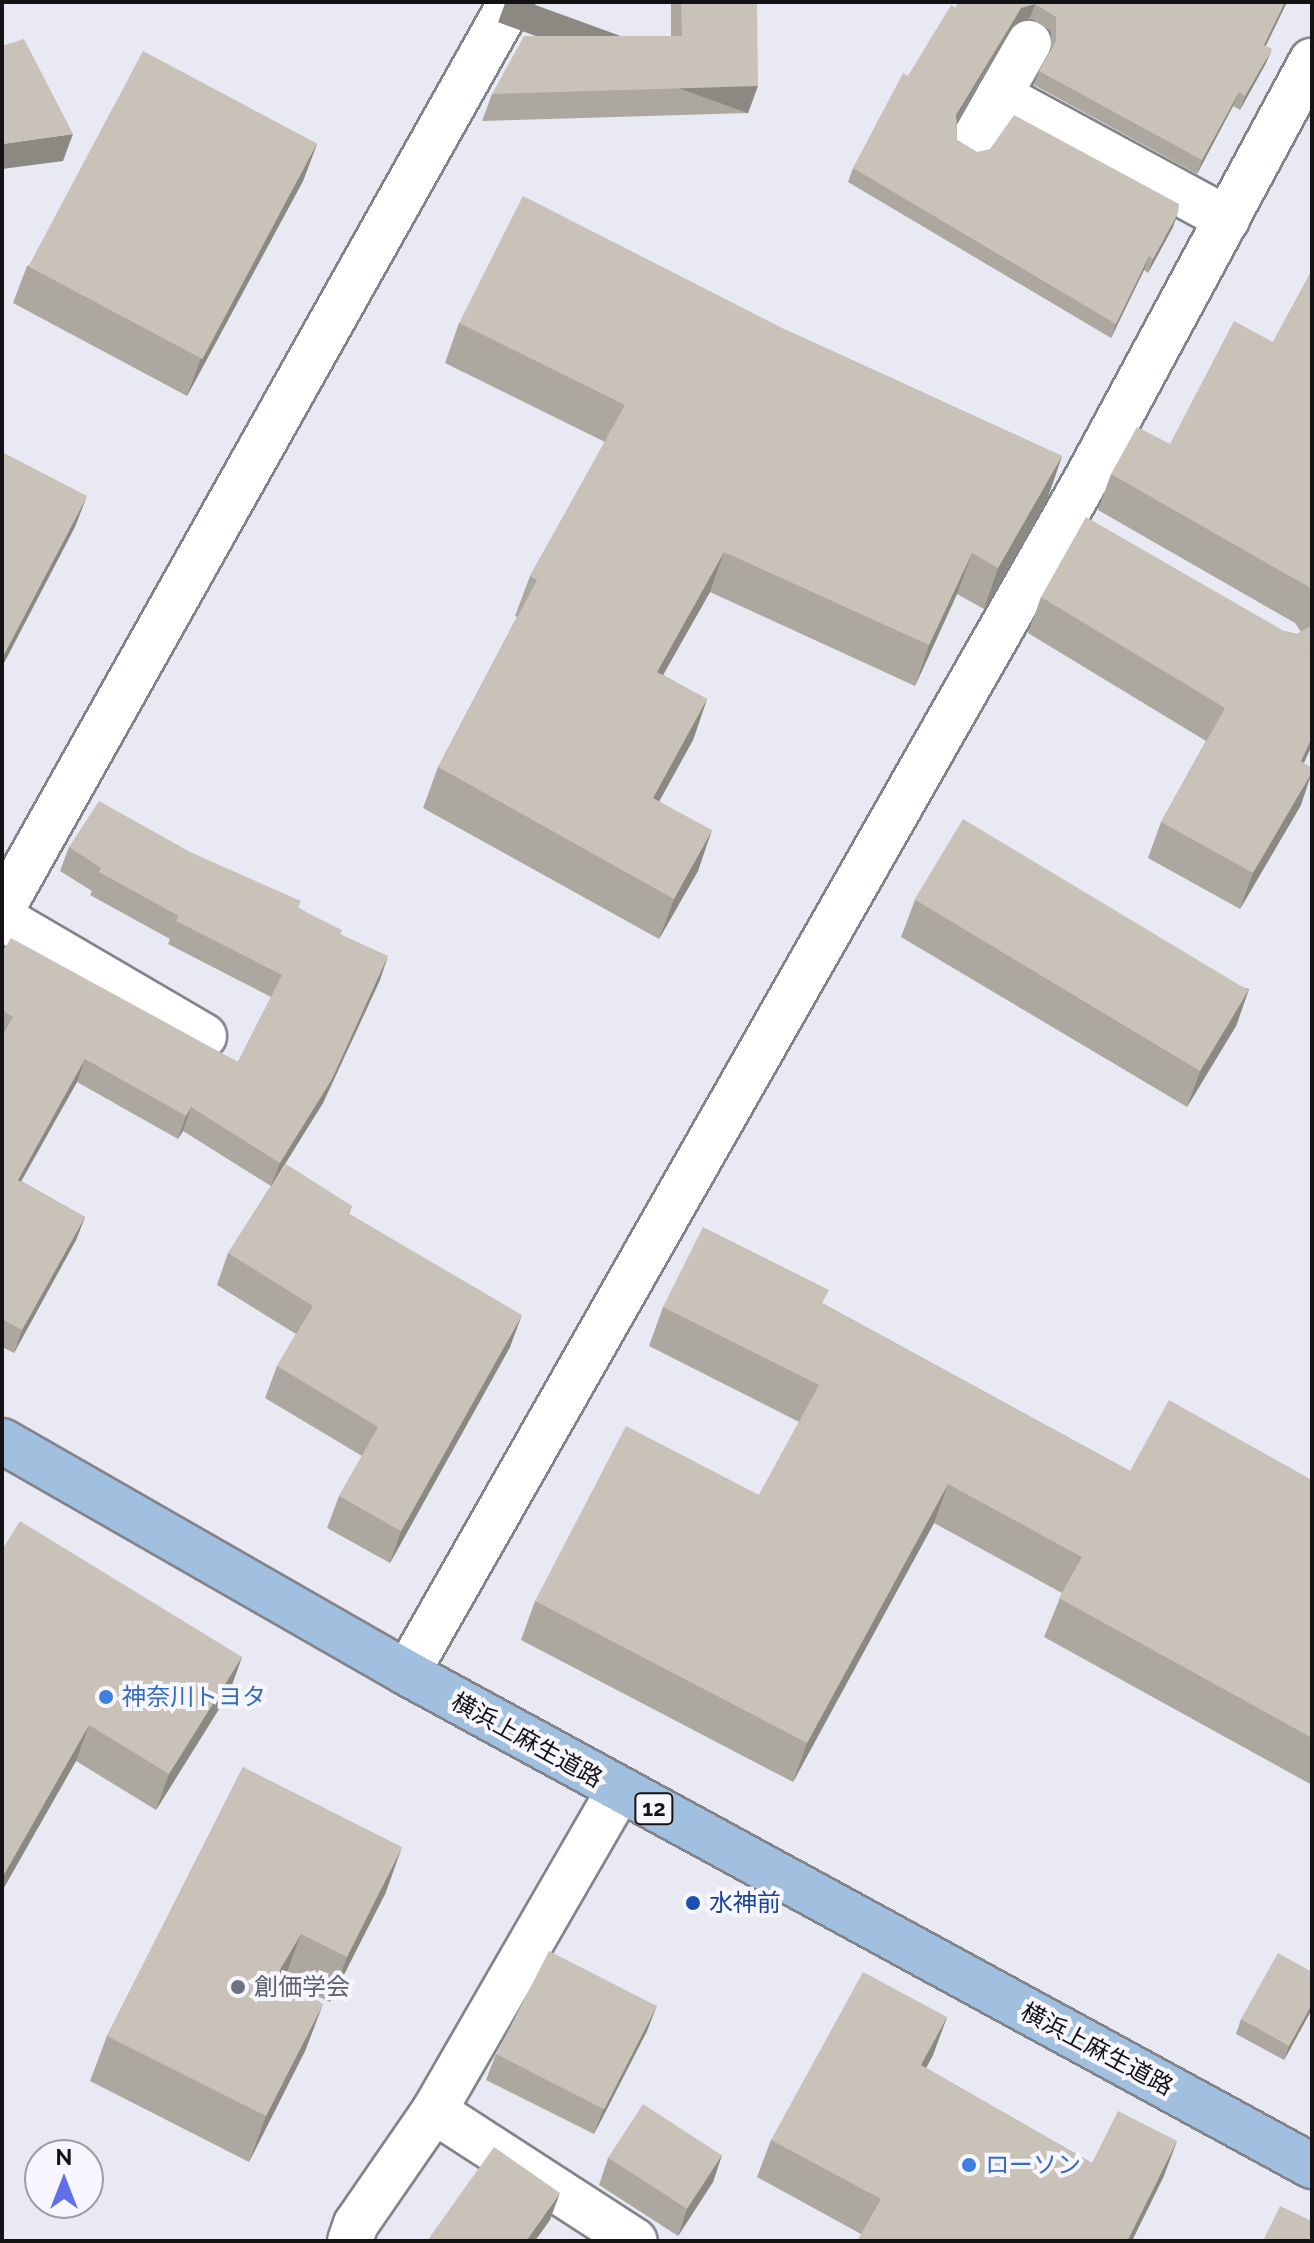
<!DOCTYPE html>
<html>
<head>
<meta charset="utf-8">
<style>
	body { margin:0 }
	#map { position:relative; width:1314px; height:2243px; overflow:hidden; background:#e9e9f3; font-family:Raleway,"Noto Sans JP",sans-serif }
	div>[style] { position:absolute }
	.roads { filter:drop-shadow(2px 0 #83838c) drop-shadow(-2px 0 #83838c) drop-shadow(0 2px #83838c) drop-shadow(0 -2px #83838c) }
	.minor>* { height:44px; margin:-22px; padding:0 22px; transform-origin:22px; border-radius:22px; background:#fff }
	.major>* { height:44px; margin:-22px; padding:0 22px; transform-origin:22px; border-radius:22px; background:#a1c0df }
	.wall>* { inset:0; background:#aca79f }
	.shaded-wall>* { inset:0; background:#8c8882; transform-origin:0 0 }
	.building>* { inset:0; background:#c8c2b9; transform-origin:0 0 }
	.dots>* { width:22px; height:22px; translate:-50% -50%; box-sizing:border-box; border:4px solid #f7f6ff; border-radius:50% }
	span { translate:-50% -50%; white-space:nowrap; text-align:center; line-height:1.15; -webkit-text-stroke:8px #f7f6ff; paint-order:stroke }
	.shield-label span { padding:2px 6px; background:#f7f6ff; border:2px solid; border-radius:6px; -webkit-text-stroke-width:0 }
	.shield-label { font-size:22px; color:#131316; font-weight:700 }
	.shop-label { font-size:24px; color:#366cbe }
	.left { translate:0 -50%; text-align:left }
	.street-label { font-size:24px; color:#131316 }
	.transit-label { font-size:24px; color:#164399 }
	.worship-label { font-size:24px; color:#5b616d }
	.frame { position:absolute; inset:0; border:4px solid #131316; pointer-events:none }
	.north { position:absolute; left:24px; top:2139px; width:80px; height:80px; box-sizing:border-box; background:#f7f6ff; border:2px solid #9c9ba2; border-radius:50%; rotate:0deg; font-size:22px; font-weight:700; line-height:32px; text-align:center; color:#131316 }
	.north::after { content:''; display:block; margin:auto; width:28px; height:36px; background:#6170e8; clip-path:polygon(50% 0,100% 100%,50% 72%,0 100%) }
</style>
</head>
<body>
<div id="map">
	<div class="roads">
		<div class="minor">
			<div style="left:999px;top:95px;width:260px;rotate:28.5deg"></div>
			<div style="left:973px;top:141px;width:113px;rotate:-60.3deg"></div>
			<div style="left:2px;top:909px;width:1040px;rotate:-60.7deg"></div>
			<div style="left:2px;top:918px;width:234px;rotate:30.3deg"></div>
			<div style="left:407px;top:1673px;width:1375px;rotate:-60.36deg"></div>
			<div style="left:1087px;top:478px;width:474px;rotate:-61.7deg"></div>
			<div style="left:434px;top:2111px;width:239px;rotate:32.9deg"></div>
			<div style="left:350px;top:2241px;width:18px;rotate:-71deg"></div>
			<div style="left:356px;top:2224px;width:137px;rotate:-55.4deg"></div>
			<div style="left:434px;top:2111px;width:370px;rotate:-60deg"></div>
		</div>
		<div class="major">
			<div style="left:2px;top:1441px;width:467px;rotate:29.8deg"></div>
			<div style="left:407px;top:1673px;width:1031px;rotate:28.58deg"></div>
		</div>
	</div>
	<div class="wall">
		<div style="clip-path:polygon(671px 2px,757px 2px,748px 113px,482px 121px,492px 94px,671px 36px)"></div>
		<div style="clip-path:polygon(958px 2px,1287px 2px,1266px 46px,1266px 63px,1240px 110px,1233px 106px,1197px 174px,1034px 85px,1039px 71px,1051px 50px,1051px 31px,1030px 18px,1016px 22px,957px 120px,957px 140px,977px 152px,1173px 227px,1148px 273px,1144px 270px,1111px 338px,848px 182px,853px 168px,908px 76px,956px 8px)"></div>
		<div style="clip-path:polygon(317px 144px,303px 181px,187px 396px,13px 303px,27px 266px)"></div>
		<div style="clip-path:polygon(1312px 270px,1312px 745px,1304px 763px,1301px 805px,1240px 909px,1148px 858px,1161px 822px,1206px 741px,1028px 633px,1041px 597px,1284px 631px,1297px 634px,1301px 632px,1295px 623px,1098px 510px,1111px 474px,1170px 444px,1273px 342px)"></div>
		<div style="clip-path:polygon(459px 323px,786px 330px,1062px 456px,1048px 497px,984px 609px,957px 594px,915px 686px,710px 592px,663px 675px,707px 699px,693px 740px,659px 801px,698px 871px,659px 939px,423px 808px,438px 767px,517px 617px,515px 616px,530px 576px,605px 442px,445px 363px)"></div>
		<div style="clip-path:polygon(69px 847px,192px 853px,299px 908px,340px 934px,380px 980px,323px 1103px,274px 1182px,352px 1206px,349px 1214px,510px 1347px,390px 1563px,327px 1528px,339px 1496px,362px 1456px,265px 1398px,277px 1366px,296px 1334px,217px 1285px,228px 1253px,271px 1186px,183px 1131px,178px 1139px,77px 1082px,21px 1181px,85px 1217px,76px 1240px,14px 1353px,2px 1347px,2px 952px,238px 1062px,271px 997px,168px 944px,170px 939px,90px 895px,92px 891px,60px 871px)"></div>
		<div style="clip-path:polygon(915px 900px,1249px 989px,1236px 1026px,1187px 1107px,901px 937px)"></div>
		<div style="clip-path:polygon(824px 1304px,1130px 1471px,1312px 1480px,1312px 1785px,1044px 1637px,1062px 1593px,934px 1523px,793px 1782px,521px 1640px,535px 1601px,759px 1495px,799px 1422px,649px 1346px,663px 1307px)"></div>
		<div style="clip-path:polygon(2px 1550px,242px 1657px,229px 1693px,156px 1810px,76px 1761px,2px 1891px)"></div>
		<div style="clip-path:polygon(243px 1767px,386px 1892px,330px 2002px,296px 1986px,306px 2049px,249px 2162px,90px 2081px,107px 2036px)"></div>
		<div style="clip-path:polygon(1312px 1972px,1312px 2009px,1284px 2060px,1236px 2034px,1241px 2019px)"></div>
		<div style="clip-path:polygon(657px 2005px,647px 2031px,594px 2134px,486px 2080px,496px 2054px)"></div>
		<div style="clip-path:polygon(947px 2017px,933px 2055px,926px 2068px,1092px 2163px,1177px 2141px,1163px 2178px,861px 2234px,757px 2177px,771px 2140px)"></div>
		<div style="clip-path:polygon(722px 2155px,713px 2182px,678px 2236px,599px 2185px,608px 2158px)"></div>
	</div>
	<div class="shaded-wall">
		<div style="clip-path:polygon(1285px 2px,1287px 2px,1259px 59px,1264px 45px)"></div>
		<div style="clip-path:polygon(1035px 4px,1030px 18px,1016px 22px,951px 129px,956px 115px,1021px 8px)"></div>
		<div style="clip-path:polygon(1272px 49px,1266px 63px,1240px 110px,1245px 96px)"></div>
		<div style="left:758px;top:86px;width:29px;height:266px;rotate:110deg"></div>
		<div style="clip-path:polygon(1239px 92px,1233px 106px,1197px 174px,1202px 160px)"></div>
		<div style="clip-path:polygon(73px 134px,63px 161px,2px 169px,2px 144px)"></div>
		<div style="clip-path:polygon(317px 144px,303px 181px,187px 396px,201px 358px)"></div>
		<div style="clip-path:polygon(1178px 213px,1173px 227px,1148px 273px,1153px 259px)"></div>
		<div style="clip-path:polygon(1149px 256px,1144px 270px,1111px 338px,1116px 324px)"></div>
		<div style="clip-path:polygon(1062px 456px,1048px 497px,984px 609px,998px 568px)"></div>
		<div style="clip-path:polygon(87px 496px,75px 527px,2px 667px,2px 658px)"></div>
		<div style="clip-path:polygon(724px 552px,710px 592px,642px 712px,657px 672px)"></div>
		<div style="clip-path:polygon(972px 553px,957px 594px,915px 686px,929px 645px)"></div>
		<div style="clip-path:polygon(707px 699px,693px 740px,639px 838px,653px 798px)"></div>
		<div style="clip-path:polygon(1312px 737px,1312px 745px,1288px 797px,1301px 761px)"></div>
		<div style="clip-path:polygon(1312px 772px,1301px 805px,1240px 909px,1253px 873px)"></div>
		<div style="clip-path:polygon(712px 830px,698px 871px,659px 939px,674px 899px)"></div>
		<div style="clip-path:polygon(388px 956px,380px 980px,323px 1103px,271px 1186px,280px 1163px)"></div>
		<div style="clip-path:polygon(1249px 989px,1236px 1026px,1187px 1107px,1201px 1069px)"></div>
		<div style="clip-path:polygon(85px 1059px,77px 1082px,9px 1203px,18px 1180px)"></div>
		<div style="clip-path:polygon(191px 1107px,183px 1131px,178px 1139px,186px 1116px)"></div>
		<div style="clip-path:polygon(85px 1217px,76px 1240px,14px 1353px,22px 1330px)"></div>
		<div style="clip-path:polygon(522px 1315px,510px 1347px,390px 1563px,401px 1531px)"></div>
		<div style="clip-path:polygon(948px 1484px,934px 1523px,793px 1782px,807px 1743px)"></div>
		<div style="clip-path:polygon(242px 1657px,229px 1693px,156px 1810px,169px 1774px)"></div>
		<div style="clip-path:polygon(89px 1725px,76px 1761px,2px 1891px,2px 1878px)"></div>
		<div style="clip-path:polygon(402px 1847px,386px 1892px,330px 2002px,347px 1957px)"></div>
		<div style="clip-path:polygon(301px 1934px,284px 1980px,278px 1973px)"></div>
		<div style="clip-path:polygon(323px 2004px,306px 2049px,249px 2162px,266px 2116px)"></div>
		<div style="clip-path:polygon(1312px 2004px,1312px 2009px,1284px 2060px,1289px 2046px)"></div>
		<div style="clip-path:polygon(657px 2005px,647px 2031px,594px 2134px,604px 2107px)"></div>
		<div style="clip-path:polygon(947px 2017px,933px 2055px,907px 2103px,921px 2065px)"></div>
		<div style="clip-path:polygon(1177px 2141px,1163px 2178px,1132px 2241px,1127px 2241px)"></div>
		<div style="clip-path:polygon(722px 2155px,713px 2182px,678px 2236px,687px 2209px)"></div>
		<div style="clip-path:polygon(560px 2193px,550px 2220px,535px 2241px,526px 2241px)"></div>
	</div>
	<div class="building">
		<div style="clip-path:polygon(681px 2px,757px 2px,758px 86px,492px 94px,524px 36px,682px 36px)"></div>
		<div style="clip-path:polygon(958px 2px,1285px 2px,1264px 45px,1272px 49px,1245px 96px,1239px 92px,1202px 160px,1039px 71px,1056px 41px,1056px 17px,1035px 4px,1021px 8px,956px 115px,957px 140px,977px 152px,990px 149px,1014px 115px,1179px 204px,1178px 213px,1153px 259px,1149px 256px,1116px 324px,853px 168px,903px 73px,908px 76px,951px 5px,956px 8px)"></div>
		<div style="clip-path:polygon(24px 39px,73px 134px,2px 144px,2px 46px)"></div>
		<div style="left:143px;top:51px;width:197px;height:244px;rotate:28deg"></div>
		<div style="clip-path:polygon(523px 196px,786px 330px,1062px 456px,998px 568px,972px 553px,929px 645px,724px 552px,657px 672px,707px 699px,653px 798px,712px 830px,674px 899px,438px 767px,537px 580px,530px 576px,625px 405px,459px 323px)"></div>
		<div style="clip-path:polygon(1312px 270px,1312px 593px,1309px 587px,1111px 474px,1137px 427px,1170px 444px,1234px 321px,1273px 342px)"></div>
		<div style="clip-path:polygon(2px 452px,87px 496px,2px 658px)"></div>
		<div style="clip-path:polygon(1086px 517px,1284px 631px,1297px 634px,1312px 625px,1312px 647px,1309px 651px,1312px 653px,1312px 737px,1301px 761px,1312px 768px,1312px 772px,1253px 873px,1161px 822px,1225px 708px,1041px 597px)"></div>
		<div style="clip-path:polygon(99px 801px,192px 853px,301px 901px,298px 908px,342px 930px,340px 934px,388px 956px,332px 1079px,280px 1163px,191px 1107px,186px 1116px,85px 1059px,18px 1180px,85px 1217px,22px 1330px,2px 1319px,2px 1036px,13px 1017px,2px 1010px,2px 952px,11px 938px,238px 1062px,282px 975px,176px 921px,179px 916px,99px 872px,101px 868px,69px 847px)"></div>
		<div style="left:963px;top:819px;width:333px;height:94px;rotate:31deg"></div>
		<div style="clip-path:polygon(286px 1164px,352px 1206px,348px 1213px,522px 1315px,401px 1531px,339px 1496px,378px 1427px,277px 1366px,313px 1306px,228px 1253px)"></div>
		<div style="clip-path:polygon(703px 1227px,829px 1290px,822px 1303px,1130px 1471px,1169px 1400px,1312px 1480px,1312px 1738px,1059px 1598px,1082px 1557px,948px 1484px,807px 1743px,535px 1601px,626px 1426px,759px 1495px,819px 1385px,663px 1307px)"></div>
		<div style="clip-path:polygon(20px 1521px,242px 1657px,169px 1774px,89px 1725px,2px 1878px,2px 1550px)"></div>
		<div style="clip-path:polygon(243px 1767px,402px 1847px,347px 1957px,301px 1934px,278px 1973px,323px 2004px,266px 2116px,107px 2036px)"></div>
		<div style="left:549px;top:1951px;width:121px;height:116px;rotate:27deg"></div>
		<div style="clip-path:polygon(1278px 1953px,1312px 1972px,1312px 2004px,1289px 2046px,1241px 2019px)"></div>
		<div style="clip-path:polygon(863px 1972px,947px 2017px,921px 2065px,1092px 2163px,1118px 2111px,1177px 2141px,1127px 2241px,857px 2241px,881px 2199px,771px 2140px)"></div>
		<div style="left:643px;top:2104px;width:94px;height:64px;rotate:33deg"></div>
		<div style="clip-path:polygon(494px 2147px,560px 2193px,526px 2241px,427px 2241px)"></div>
		<div style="clip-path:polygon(1280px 2206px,1312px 2221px,1312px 2241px,1263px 2241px)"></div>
	</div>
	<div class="dots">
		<div style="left:106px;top:1697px;background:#3f7fe0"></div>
		<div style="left:693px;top:1903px;background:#1a4fb4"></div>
		<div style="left:238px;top:1987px;background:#6b7280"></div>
		<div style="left:969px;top:2165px;background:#3f7fe0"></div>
	</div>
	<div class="shield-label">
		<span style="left:654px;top:1809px">12</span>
	</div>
	<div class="shop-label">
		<span class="left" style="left:122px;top:1697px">神奈川トヨタ</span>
		<span class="left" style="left:985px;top:2165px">ローソン</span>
	</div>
	<div class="street-label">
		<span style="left:527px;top:1740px;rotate:29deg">横浜上麻生道路</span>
		<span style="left:1097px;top:2049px;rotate:28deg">横浜上麻生道路</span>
	</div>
	<div class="transit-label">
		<span class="left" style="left:709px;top:1903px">水神前</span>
	</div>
	<div class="worship-label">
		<span class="left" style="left:254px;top:1987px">創価学会</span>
	</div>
	<div class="frame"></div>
	<div class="north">N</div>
</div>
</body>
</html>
